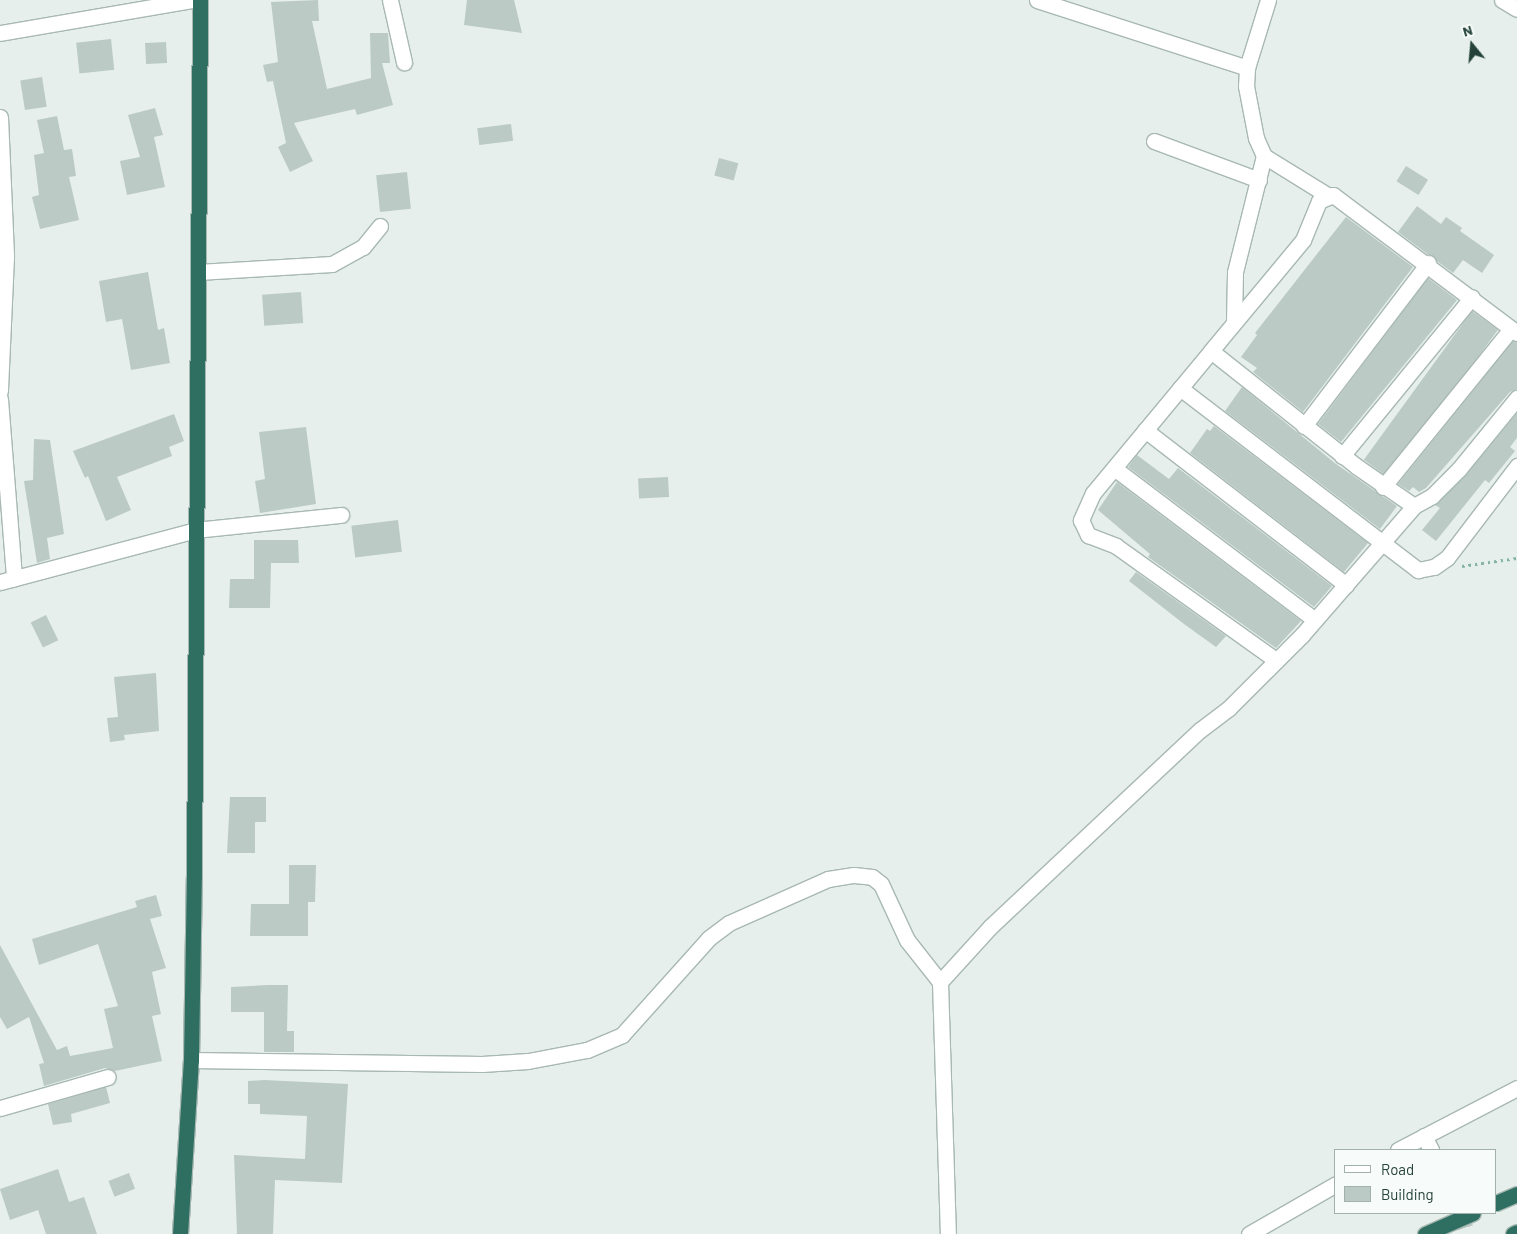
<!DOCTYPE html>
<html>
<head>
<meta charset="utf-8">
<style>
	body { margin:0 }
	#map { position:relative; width:1517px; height:1234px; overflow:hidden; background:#e6efeb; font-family:Barlow,sans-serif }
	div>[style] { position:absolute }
	.building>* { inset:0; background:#bbcac4; transform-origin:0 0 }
	.minor-tunnel>* { height:15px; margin-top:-7.5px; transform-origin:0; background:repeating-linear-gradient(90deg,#bfccc8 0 15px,transparent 0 23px) }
	.path>* { height:3px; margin-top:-1.5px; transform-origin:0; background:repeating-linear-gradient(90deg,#86b3a5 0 2.5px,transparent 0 6.5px) }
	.roads { filter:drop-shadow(1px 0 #a8b8b2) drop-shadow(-1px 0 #a8b8b2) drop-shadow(0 1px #a8b8b2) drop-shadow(0 -1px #a8b8b2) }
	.minor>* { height:15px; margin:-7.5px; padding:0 7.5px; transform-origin:7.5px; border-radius:7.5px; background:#fff }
	.highway>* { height:15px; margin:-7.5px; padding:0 7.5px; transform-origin:7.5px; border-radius:7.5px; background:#2f6f62 }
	span { translate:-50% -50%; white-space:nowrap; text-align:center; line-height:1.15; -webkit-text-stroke:4.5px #f7fbf9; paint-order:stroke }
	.legend { position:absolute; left:1334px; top:1149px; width:162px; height:65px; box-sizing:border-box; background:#f7fbf9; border:1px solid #a3b1ad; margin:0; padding:6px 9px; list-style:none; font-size:15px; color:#24423a }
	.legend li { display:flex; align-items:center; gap:10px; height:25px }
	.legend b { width:25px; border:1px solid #a3b1ad }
	.north { position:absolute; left:1447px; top:20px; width:50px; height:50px; -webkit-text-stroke:4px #f7fbf9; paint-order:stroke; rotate:343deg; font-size:14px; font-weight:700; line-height:20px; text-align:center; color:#24423a }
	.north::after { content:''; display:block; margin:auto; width:18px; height:22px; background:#24423a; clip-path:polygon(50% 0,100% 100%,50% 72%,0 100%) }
</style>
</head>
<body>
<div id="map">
	<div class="building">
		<div style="clip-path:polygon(318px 0,319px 21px,312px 21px,327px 89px,371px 78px,370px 33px,388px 33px,390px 63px,382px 63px,393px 105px,357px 115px,355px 109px,294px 123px,313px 161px,290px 172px,278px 147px,286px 143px,273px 81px,267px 82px,263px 65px,278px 62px,271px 2px)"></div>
		<div style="clip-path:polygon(467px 0,514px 0,522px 33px,464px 25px)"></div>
		<div style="left:111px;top:39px;width:31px;height:35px;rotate:84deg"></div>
		<div style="left:166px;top:42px;width:21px;height:21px;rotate:87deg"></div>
		<div style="left:42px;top:77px;width:30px;height:22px;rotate:81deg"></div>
		<div style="clip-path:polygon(155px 108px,163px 135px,154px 137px,165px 187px,127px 195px,120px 161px,140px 157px,128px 115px)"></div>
		<div style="clip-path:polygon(57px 116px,64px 150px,72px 149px,76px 176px,69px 177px,79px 220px,40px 229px,32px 197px,39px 195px,34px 155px,44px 153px,37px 120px)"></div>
		<div style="left:511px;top:124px;width:17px;height:34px;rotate:83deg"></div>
		<div style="left:719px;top:158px;width:20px;height:18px;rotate:15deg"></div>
		<div style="left:1406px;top:166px;width:26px;height:18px;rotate:32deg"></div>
		<div style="left:407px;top:172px;width:37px;height:31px;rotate:84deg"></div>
		<div style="clip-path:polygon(1417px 206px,1441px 224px,1446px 217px,1462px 228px,1460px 231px,1494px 255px,1482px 273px,1463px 260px,1453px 273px,1398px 232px)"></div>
		<div style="clip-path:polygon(1346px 217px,1413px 267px,1303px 412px,1253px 372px,1257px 368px,1241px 357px,1257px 335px,1255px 333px)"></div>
		<div style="clip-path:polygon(148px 272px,158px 330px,164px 328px,170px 363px,131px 370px,122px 319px,106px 322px,99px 281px)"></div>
		<div style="clip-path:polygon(1428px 278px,1457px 300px,1341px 442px,1318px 424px)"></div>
		<div style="left:301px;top:292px;width:31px;height:39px;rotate:86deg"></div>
		<div style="left:1472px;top:311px;width:32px;height:184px;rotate:36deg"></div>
		<div style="clip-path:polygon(1513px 341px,1517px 342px,1517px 389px,1510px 392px,1426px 488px,1419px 492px,1413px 487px,1409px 491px,1398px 484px)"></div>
		<div style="clip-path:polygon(1242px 387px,1336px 464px,1397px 506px,1380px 529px,1225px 411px)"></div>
		<div style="clip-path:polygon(1517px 413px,1517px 438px,1510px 447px,1515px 451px,1489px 483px,1485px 480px,1436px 541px,1422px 530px,1440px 508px,1435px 505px,1466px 475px)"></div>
		<div style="clip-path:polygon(174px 414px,184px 441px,169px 447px,172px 456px,117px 477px,131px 510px,106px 521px,88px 476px,85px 478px,73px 451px)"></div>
		<div style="clip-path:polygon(1214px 426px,1368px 543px,1344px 572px,1190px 453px,1207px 429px,1210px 431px)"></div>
		<div style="clip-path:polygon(306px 427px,316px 504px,260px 513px,255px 481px,265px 479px,259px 432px)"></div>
		<div style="clip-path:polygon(34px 439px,50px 440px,64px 534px,47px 538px,50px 559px,37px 563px,24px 481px,33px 480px)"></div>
		<div style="clip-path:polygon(1137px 455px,1169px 479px,1178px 468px,1332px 586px,1314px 607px,1128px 467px)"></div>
		<div style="left:668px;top:477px;width:20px;height:30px;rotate:87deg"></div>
		<div style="clip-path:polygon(1117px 482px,1301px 621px,1276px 648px,1148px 557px,1150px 554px,1098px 510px)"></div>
		<div style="left:398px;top:520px;width:32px;height:47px;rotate:83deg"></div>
		<div style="clip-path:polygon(254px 540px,298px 540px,299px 563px,271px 563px,270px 608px,229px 608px,230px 579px,254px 579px)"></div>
		<div style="clip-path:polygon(1136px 572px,1226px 636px,1216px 647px,1184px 624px,1129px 581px)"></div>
		<div style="left:46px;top:615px;width:28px;height:17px;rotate:64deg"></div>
		<div style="clip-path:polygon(156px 673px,159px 731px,124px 735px,125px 740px,110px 742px,107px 718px,118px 717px,114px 677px)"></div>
		<div style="clip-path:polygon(230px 797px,266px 797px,266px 822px,255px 822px,255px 853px,227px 853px)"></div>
		<div style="clip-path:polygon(289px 865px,316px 865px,315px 902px,308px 902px,308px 936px,250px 936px,251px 904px,289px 904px)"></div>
		<div style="clip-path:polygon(156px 895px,162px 916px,150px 919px,166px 968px,152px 972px,161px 1014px,152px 1016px,162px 1061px,115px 1071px,105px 1068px,44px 1086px,39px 1064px,44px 1063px,29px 1017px,7px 1029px,0 1017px,0 945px,57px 1050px,67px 1046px,70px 1056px,113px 1048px,104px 1009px,118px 1006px,98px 944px,39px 965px,32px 939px,137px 907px,135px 901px)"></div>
		<div style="clip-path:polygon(268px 985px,288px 985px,287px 1031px,294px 1031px,294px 1052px,264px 1052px,264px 1012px,231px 1012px,231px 987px)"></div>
		<div style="clip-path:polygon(264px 1080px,348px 1084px,342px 1183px,275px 1180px,273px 1234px,237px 1234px,234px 1155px,305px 1159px,307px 1116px,260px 1114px,260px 1104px,248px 1104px,248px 1081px)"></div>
		<div style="clip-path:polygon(106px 1087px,110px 1103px,71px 1114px,72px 1122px,53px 1125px,48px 1104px)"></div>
		<div style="clip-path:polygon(58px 1169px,69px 1202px,84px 1197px,97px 1234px,46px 1234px,38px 1210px,10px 1220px,0 1189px)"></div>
		<div style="left:129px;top:1173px;width:17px;height:22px;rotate:69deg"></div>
	</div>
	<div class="minor-tunnel">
		<div style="left:1461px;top:1213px;width:22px;rotate:72deg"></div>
	</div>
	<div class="path">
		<div style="left:1462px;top:566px;width:56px;rotate:-8.3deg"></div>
	</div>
	<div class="roads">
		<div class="minor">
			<div style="left:390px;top:0;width:64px;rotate:77.3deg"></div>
			<div style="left:1037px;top:0;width:221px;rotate:17.9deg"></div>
			<div style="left:1268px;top:0;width:71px;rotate:107.2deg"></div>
			<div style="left:1247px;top:68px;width:18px;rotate:93deg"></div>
			<div style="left:1246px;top:86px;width:53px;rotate:79.1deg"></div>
			<div style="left:1256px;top:138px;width:20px;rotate:66deg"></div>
			<div style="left:1264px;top:156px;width:74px;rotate:31.8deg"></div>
			<div style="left:1502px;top:0;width:17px;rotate:31deg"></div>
			<div style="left:0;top:33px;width:196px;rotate:-9.7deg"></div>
			<div style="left:0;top:117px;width:140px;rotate:87.5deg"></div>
			<div style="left:6px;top:257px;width:134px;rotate:92.6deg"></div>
			<div style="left:1154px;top:141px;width:112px;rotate:20.4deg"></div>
			<div style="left:198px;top:272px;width:134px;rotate:-3.4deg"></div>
			<div style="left:332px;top:264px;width:35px;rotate:-29deg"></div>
			<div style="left:363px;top:247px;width:27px;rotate:-51deg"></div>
			<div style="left:1234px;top:321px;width:49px;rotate:-88.8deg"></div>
			<div style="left:1235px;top:272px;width:120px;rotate:-76deg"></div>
			<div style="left:1517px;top:333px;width:230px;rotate:-143.1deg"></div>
			<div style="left:1333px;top:195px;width:15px;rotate:157deg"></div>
			<div style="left:1319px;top:201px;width:42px;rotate:112.3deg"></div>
			<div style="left:1303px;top:240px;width:144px;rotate:129.7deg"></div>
			<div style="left:1211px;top:351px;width:185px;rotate:38.4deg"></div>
			<div style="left:1356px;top:466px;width:70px;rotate:34.6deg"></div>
			<div style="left:1414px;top:506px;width:21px;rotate:-29deg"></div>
			<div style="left:1432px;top:496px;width:38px;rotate:-45deg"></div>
			<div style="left:1459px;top:469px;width:92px;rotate:-50.8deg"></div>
			<div style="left:1211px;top:351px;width:185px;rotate:129.7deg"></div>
			<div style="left:1093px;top:493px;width:30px;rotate:114deg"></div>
			<div style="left:1081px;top:520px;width:17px;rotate:65deg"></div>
			<div style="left:1088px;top:535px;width:30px;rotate:21deg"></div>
			<div style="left:1116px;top:546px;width:196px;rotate:35.5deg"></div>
			<div style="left:1180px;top:388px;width:300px;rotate:37.4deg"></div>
			<div style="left:1418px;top:570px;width:16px;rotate:-11deg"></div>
			<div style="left:1434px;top:567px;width:16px;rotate:-35deg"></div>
			<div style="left:1447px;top:558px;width:116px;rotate:-52.7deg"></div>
			<div style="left:0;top:399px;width:180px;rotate:85.5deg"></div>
			<div style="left:1304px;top:426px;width:205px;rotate:-52.7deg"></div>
			<div style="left:1145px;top:430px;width:254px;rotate:37.6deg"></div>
			<div style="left:1342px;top:456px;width:205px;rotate:-50.7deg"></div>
			<div style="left:1114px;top:468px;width:252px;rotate:37.1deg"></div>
			<div style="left:1383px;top:487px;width:203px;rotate:-51deg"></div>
			<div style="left:0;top:582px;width:202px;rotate:-14.9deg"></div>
			<div style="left:195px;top:530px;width:147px;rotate:-5.9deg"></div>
			<div style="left:940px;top:982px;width:74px;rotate:-47.7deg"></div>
			<div style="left:990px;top:927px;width:288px;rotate:-43.2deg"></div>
			<div style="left:1200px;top:730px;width:36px;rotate:-37deg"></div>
			<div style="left:1229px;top:708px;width:103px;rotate:-45deg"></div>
			<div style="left:1302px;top:635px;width:171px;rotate:-49deg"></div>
			<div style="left:191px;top:1060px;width:291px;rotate:0.8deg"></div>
			<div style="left:482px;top:1064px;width:46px;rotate:-3.7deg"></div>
			<div style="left:528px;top:1061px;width:60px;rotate:-10.6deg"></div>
			<div style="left:587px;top:1050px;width:38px;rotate:-23deg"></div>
			<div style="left:622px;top:1035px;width:130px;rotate:-48.1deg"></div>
			<div style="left:709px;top:938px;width:25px;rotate:-37deg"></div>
			<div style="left:729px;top:923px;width:108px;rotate:-24deg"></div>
			<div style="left:828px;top:879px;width:26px;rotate:-9deg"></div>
			<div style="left:854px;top:875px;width:18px;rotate:6deg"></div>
			<div style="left:872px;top:877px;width:11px;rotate:38deg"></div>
			<div style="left:881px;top:884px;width:62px;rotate:65.1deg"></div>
			<div style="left:907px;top:940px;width:53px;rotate:51.8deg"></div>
			<div style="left:940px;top:982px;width:252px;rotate:88.2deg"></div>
			<div style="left:0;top:1108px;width:112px;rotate:-16deg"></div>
			<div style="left:1424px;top:1136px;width:16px;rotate:63deg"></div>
			<div style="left:1398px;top:1150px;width:134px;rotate:-27.5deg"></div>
			<div style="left:1249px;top:1234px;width:100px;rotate:-29.9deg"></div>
		</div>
		<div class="highway">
			<div style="left:1496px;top:1203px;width:23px;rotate:-23deg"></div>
			<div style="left:180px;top:1234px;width:174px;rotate:-86.4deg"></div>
			<div style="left:191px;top:1060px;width:183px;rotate:-89.1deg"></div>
			<div style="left:194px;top:877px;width:877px;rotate:-89.61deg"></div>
			<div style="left:1425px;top:1234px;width:52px;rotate:-23.6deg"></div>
			<div style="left:1513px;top:1234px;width:4px;rotate:-27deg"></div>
		</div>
	</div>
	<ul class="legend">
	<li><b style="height:6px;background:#fff"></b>Road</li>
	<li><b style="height:14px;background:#bbcac4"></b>Building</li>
	</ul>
	<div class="north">N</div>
</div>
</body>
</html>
